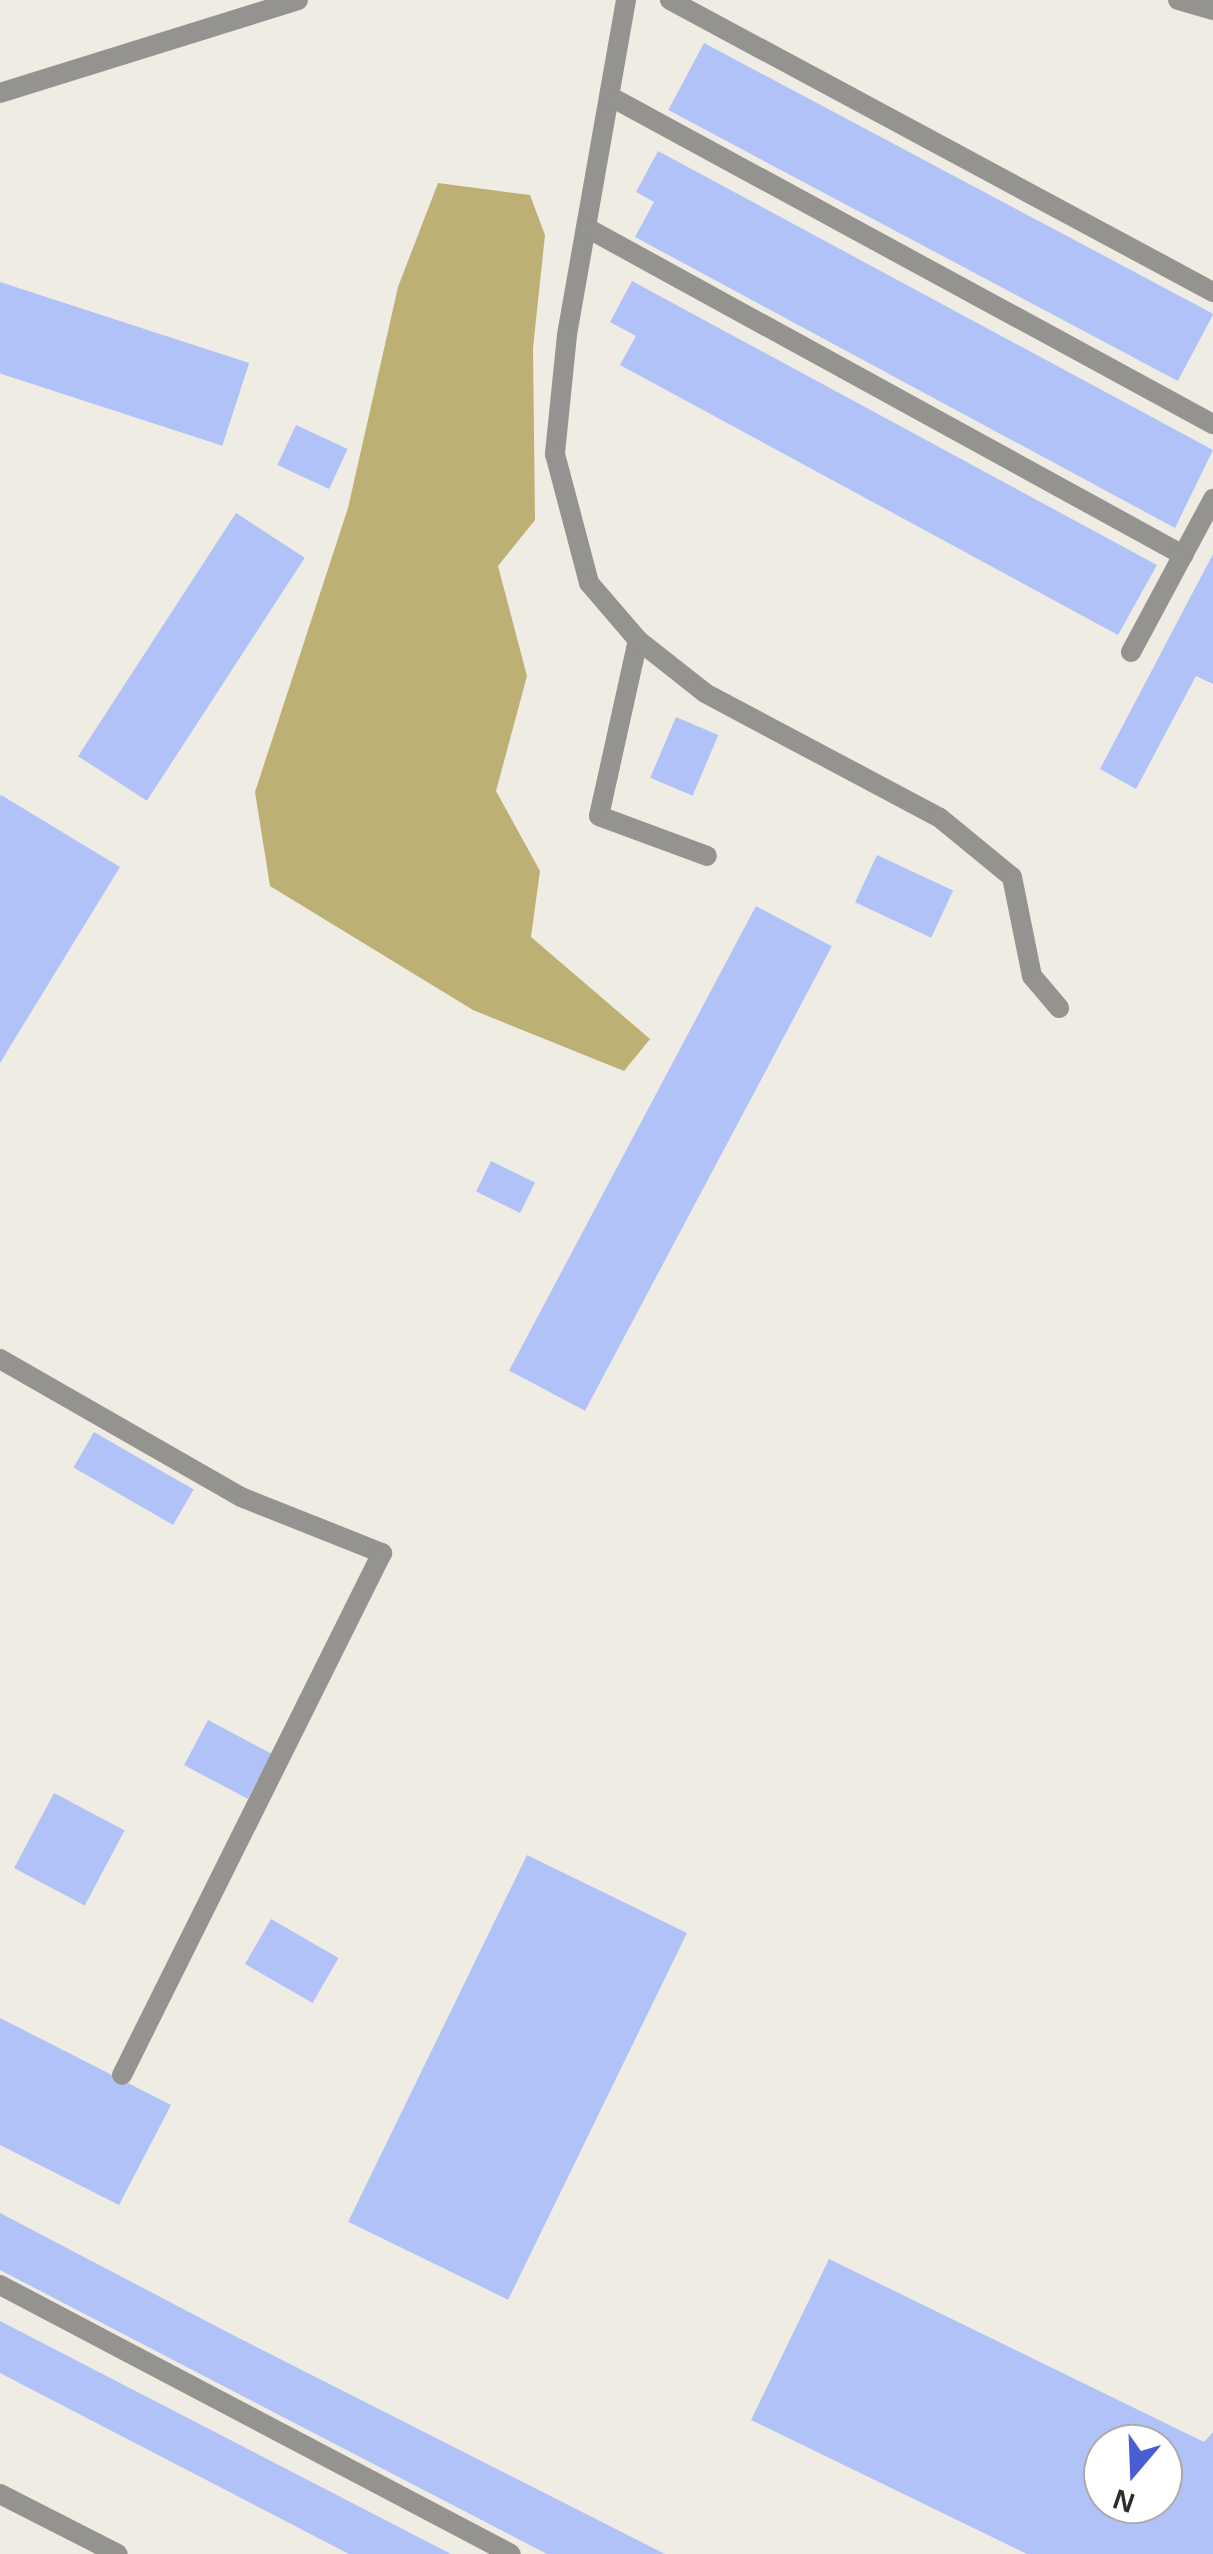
<!DOCTYPE html>
<html>
<head>
<meta charset="utf-8">
<style>
	body { margin:0 }
	#map { position:relative; width:1213px; height:2554px; overflow:hidden; background:#efede3; font-family:Helvetica,sans-serif }
	div>[style] { position:absolute }
	.forest>* { inset:0; background:#bcb075 }
	.building>* { inset:0; background:#b1c2f8; transform-origin:0 0 }
	.service>* { height:20px; margin:-10px; padding:0 10px; transform-origin:10px; border-radius:10px; background:#94938f }
	.minor>* { height:20px; margin:-10px; padding:0 10px; transform-origin:10px; border-radius:10px; background:#94938f }
	span { translate:-50% -50%; white-space:nowrap; text-align:center; line-height:1.15; -webkit-text-stroke:8px #fff; paint-order:stroke }
	.north { position:absolute; left:1083px; top:2424px; width:100px; height:100px; box-sizing:border-box; background:#fff; border:2px solid #acabaa; border-radius:50%; rotate:199deg; font-size:28px; font-weight:700; line-height:40px; text-align:center; color:#2f2e2a }
	.north::after { content:''; display:block; margin:auto; width:35px; height:45px; background:#495ed3; clip-path:polygon(50% 0,100% 100%,50% 72%,0 100%) }
</style>
</head>
<body>
<div id="map">
	<div class="forest">
		<div style="clip-path:polygon(438px 183px,530px 195px,545px 235px,533px 348px,535px 520px,498px 566px,527px 676px,496px 791px,540px 871px,531px 937px,650px 1039px,624px 1071px,473px 1010px,270px 886px,255px 792px,348px 508px,398px 287px)"></div>
	</div>
	<div class="building">
		<div style="left:704px;top:43px;width:577px;height:76px;rotate:28deg"></div>
		<div style="clip-path:polygon(658px 151px,1213px 450px,1175px 528px,635px 237px,654px 202px,636px 192px)"></div>
		<div style="clip-path:polygon(632px 281px,1157px 565px,1118px 635px,620px 365px,636px 336px,610px 322px)"></div>
		<div style="left:0;top:282px;width:262px;height:87px;rotate:18deg"></div>
		<div style="left:296px;top:425px;width:57px;height:44px;rotate:25deg"></div>
		<div style="left:236px;top:513px;width:82px;height:290px;rotate:33deg"></div>
		<div style="clip-path:polygon(1213px 554px,1213px 684px,1196px 676px,1136px 789px,1100px 769px)"></div>
		<div style="left:676px;top:717px;width:46px;height:66px;rotate:23deg"></div>
		<div style="clip-path:polygon(1px 795px,120px 867px,0 1063px,0 797px)"></div>
		<div style="left:877px;top:855px;width:84px;height:52px;rotate:25deg"></div>
		<div style="left:756px;top:906px;width:86px;height:526px;rotate:28deg"></div>
		<div style="left:491px;top:1161px;width:49px;height:34px;rotate:26deg"></div>
		<div style="left:94px;top:1432px;width:115px;height:41px;rotate:30deg"></div>
		<div style="left:208px;top:1720px;width:72px;height:51px;rotate:28deg"></div>
		<div style="left:54px;top:1793px;width:80px;height:85px;rotate:28deg"></div>
		<div style="left:527px;top:1855px;width:178px;height:408px;rotate:26deg"></div>
		<div style="left:271px;top:1919px;width:78px;height:52px;rotate:30deg"></div>
		<div style="clip-path:polygon(0 2018px,171px 2105px,119px 2205px,0 2145px)"></div>
		<div style="clip-path:polygon(0 2213px,229px 2333px,665px 2554px,547px 2554px,0 2270px)"></div>
		<div style="clip-path:polygon(evenodd,829px 2259px,1204px 2442px,1213px 2432px,1213px 2554px,1027px 2554px,751px 2420px,829px 2259px,1103px 2444px,1163px 2444px,1163px 2504px,1103px 2504px,1103px 2444px)"></div>
		<div style="clip-path:polygon(0 2321px,451px 2554px,349px 2554px,0 2373px)"></div>
	</div>
	<div class="service">
		<div style="left:626px;top:0;width:340px;rotate:100deg"></div>
		<div style="left:567px;top:335px;width:120px;rotate:95.8deg"></div>
		<div style="left:555px;top:454px;width:133px;rotate:75.2deg"></div>
		<div style="left:589px;top:583px;width:75px;rotate:49.3deg"></div>
		<div style="left:638px;top:640px;width:180px;rotate:102.5deg"></div>
		<div style="left:599px;top:816px;width:115px;rotate:20.3deg"></div>
		<div style="left:670px;top:0;width:617px;rotate:28.27deg"></div>
		<div style="left:1178px;top:0;width:36px;rotate:16deg"></div>
		<div style="left:0;top:93px;width:312px;rotate:-17.3deg"></div>
		<div style="left:613px;top:98px;width:683px;rotate:28.52deg"></div>
		<div style="left:589px;top:229px;width:678px;rotate:28.76deg"></div>
		<div style="left:638px;top:640px;width:85px;rotate:38.3deg"></div>
		<div style="left:705px;top:693px;width:266px;rotate:28deg"></div>
		<div style="left:940px;top:818px;width:93px;rotate:39.3deg"></div>
		<div style="left:1012px;top:877px;width:101px;rotate:78.6deg"></div>
		<div style="left:1032px;top:976px;width:42px;rotate:49.8deg"></div>
		<div style="left:1131px;top:652px;width:174px;rotate:-61.8deg"></div>
		<div style="left:0;top:1359px;width:278px;rotate:29.8deg"></div>
		<div style="left:241px;top:1497px;width:152px;rotate:21.7deg"></div>
		<div style="left:382px;top:1553px;width:583px;rotate:116.48deg"></div>
		<div style="left:0;top:2285px;width:577px;rotate:27.76deg"></div>
	</div>
	<div class="minor">
		<div style="left:0;top:2494px;width:132px;rotate:27deg"></div>
	</div>
	<div class="north">N</div>
</div>
</body>
</html>
